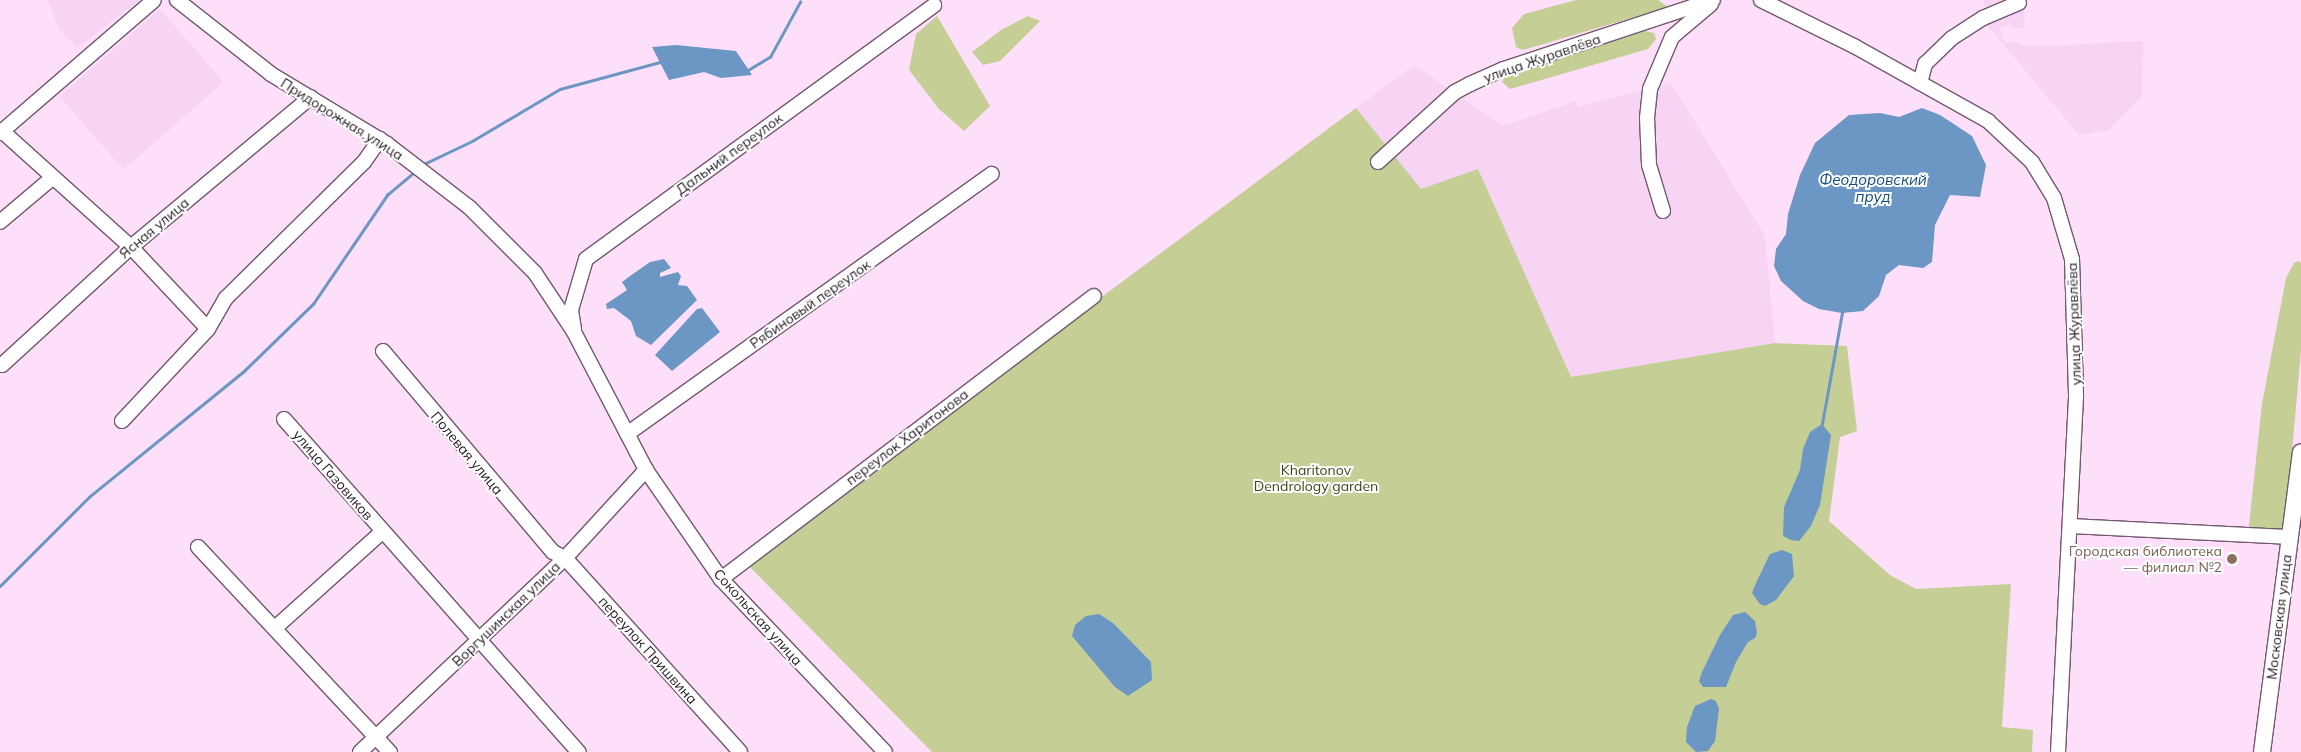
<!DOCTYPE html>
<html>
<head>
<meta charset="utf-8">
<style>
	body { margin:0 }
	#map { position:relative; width:2301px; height:752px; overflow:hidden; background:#fddffa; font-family:Mulish,sans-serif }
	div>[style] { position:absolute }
	.built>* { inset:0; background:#f7d3f4; transform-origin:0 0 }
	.green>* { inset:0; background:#c4ce95 }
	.water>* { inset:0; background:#6c96c3 }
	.stream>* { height:2.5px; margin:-1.25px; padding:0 1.25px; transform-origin:1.25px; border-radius:1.25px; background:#6c96c3 }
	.roads { filter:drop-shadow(1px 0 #725870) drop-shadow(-1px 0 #725870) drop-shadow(0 1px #725870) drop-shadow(0 -1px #725870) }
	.minor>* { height:14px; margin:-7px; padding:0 7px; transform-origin:7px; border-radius:7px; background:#fff }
	.major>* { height:16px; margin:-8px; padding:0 8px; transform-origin:8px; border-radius:8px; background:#fff }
	.dots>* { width:14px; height:14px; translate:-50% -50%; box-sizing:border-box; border:2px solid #fff; border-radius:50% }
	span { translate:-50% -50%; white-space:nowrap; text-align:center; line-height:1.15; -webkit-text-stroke:4px #fff; paint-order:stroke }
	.street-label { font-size:14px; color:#241923 }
	.park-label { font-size:14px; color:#414719 }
	.education-label { font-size:14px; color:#785e54 }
	.right { translate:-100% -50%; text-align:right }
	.water-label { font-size:15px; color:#0e4d86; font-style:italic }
</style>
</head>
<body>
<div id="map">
	<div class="built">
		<div style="clip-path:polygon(48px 0,140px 0,77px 48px,59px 29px)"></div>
		<div style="clip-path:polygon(1984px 0,2023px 0,2025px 27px,2013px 29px,2011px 24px,2000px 28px,2005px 43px,2015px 41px,2022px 45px,2043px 46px,2143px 41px,2142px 96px,2109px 130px,2079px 135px,1988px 26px,1972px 19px,1986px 14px)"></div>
		<div style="left:160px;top:9px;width:97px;height:133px;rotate:49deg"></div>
		<div style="clip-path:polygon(1414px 65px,1503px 126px,1576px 101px,1578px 107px,1671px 83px,1765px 236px,1775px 343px,1571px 377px,1478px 169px,1421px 189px,1356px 108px)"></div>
	</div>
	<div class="green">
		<div style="clip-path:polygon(1576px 0,1658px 0,1668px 7px,1523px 50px,1516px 47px,1512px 28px,1524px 14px)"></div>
		<div style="clip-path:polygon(937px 16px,990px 106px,964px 131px,939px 109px,909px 70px,916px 34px)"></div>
		<div style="clip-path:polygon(1028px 16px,1040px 21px,1000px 61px,983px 65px,972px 52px,1001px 30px)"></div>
		<div style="clip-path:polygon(1645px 31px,1654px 33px,1656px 39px,1648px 49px,1510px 89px,1502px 82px,1507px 72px)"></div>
		<div style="clip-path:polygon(1356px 108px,1421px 189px,1478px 169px,1571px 377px,1775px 343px,1847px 346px,1857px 431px,1840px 437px,1829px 521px,1890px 575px,1916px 589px,2011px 584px,2002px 727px,2033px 730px,2032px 752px,932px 752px,745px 562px)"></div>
		<div style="clip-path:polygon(2298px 261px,2301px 263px,2301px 350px,2286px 519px,2282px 533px,2248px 534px,2262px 404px,2286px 278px,2294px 263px)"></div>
	</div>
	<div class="water">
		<div style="clip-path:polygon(676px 45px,736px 51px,752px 75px,721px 78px,704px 72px,669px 80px,652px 47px)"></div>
		<div style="clip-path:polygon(1922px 108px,1940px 115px,1972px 136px,1986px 165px,1980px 197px,1950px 195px,1935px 225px,1932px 262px,1923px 268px,1899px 265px,1886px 275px,1879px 296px,1863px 311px,1842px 313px,1819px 309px,1803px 301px,1781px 281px,1774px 266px,1776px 249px,1786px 234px,1788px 214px,1800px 175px,1815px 143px,1849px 115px,1880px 113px,1899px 117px)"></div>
		<div style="clip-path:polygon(664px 259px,671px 268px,660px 273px,660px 277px,678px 272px,681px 276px,678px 285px,687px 286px,697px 300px,651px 345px,636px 336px,631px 321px,614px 308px,607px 309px,606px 304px,627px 290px,622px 282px,630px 276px,650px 262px)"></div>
		<div style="clip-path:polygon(702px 308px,720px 332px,672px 371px,655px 355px,697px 309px)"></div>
		<div style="clip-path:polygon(1822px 424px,1831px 435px,1820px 505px,1811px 526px,1799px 541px,1791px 540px,1783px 536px,1784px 507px,1800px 470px,1803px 449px,1810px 432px)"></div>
		<div style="clip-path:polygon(1782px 550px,1792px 554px,1794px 576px,1776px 600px,1765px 606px,1760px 604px,1752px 593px,1756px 583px,1770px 554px)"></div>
		<div style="clip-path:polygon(1745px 612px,1755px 621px,1757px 633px,1755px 638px,1748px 642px,1736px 662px,1726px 687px,1703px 687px,1699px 681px,1702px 672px,1720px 635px,1733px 615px)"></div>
		<div style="clip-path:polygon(1099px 614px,1113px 623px,1151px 662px,1152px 680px,1128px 696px,1115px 687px,1072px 636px,1075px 625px,1086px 616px)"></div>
		<div style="clip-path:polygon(1711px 699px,1716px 701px,1719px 709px,1715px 741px,1708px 751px,1696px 752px,1686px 742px,1687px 727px,1695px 706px)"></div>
	</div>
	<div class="stream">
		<div style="left:748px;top:70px;width:26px;rotate:-31deg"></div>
		<div style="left:770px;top:57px;width:63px;rotate:-61.4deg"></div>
		<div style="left:422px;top:165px;width:55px;rotate:-25.6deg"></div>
		<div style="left:472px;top:141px;width:102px;rotate:-30.6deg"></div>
		<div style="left:560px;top:89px;width:104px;rotate:-15.1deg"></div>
		<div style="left:1822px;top:424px;width:113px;rotate:-79.8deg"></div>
		<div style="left:0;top:586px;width:126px;rotate:-45deg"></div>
		<div style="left:89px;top:497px;width:200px;rotate:-39.1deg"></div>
		<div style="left:244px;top:371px;width:96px;rotate:-44.2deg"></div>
		<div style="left:313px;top:304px;width:132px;rotate:-55.8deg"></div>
		<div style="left:387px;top:195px;width:35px;rotate:-40deg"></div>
	</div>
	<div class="roads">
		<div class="minor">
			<div style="left:177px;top:0;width:120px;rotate:38.2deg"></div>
			<div style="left:271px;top:74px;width:135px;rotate:31.1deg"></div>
			<div style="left:387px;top:144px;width:105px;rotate:37.6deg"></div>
			<div style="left:470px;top:208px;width:92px;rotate:45deg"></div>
			<div style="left:535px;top:273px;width:71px;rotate:56.5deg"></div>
			<div style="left:574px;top:332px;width:156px;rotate:62.4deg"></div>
			<div style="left:646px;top:470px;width:132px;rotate:55.5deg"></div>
			<div style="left:721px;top:579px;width:238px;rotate:46.5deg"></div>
			<div style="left:1761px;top:0;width:104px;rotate:26.3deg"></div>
			<div style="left:1854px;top:46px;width:154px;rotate:29.2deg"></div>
			<div style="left:1988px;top:121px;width:60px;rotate:43deg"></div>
			<div style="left:2032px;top:162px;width:42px;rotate:58.6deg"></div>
			<div style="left:2054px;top:198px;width:64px;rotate:73.6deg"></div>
			<div style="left:2072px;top:259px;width:138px;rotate:88.3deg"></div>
			<div style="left:2076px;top:397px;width:355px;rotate:92.9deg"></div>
			<div style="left:1920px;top:83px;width:20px;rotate:-75deg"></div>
			<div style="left:1925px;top:64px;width:37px;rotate:-44deg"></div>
			<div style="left:1952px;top:38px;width:37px;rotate:-33deg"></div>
			<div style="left:1983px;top:18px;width:39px;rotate:-23deg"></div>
			<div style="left:2px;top:131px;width:173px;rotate:42deg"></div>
			<div style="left:131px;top:247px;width:112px;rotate:46.8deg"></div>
			<div style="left:0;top:133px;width:203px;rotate:-40.8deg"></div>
			<div style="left:1378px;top:162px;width:104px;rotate:-42.3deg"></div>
			<div style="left:1455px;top:92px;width:17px;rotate:-28deg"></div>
			<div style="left:1470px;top:84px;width:37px;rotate:-24deg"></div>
			<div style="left:1504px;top:69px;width:220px;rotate:-18.3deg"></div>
			<div style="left:1663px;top:211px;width:48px;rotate:-106.9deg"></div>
			<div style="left:1649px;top:165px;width:47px;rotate:-92.4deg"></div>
			<div style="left:1647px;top:118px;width:29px;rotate:-84deg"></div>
			<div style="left:1650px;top:89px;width:56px;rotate:-67.1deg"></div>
			<div style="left:1672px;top:37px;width:51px;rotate:-40.2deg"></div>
			<div style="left:0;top:222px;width:68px;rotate:-40.2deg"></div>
			<div style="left:574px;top:329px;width:19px;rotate:-99deg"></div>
			<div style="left:571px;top:310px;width:53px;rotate:-73.6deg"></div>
			<div style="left:586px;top:259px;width:431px;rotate:-36.1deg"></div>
			<div style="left:383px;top:351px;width:263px;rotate:49.8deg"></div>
			<div style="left:553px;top:552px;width:13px;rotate:27deg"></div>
			<div style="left:565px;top:558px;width:261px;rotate:47.9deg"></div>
			<div style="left:2px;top:365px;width:175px;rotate:-42.5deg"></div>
			<div style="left:131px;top:247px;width:234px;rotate:-39.8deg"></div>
			<div style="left:284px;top:419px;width:445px;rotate:48.5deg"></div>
			<div style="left:122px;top:421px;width:126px;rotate:-46.9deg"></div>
			<div style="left:208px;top:329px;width:36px;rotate:-60deg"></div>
			<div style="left:226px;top:298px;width:194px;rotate:-44.6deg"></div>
			<div style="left:364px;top:162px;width:28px;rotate:-55deg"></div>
			<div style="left:627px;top:434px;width:448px;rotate:-35.5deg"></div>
			<div style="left:2072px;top:526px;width:218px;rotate:2.9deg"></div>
			<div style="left:198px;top:547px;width:281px;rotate:46.9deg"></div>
			<div style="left:721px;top:579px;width:468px;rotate:-37.2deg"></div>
			<div style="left:275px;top:628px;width:144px;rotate:-41.9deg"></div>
			<div style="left:360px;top:752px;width:282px;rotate:-43.4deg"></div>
			<div style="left:565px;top:558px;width:120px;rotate:-47.4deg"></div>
		</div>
		<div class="major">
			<div style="left:2262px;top:752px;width:302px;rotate:-82.6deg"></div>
		</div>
	</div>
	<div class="dots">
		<div style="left:2232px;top:559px;background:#8d6e63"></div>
	</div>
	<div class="street-label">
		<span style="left:1542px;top:58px;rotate:-19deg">улица Журавлёва</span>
		<span style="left:342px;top:119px;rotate:32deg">Придорожная улица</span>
		<span style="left:729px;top:154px;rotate:-36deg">Дальний переулок</span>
		<span style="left:154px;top:228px;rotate:-40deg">Ясная улица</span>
		<span style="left:810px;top:304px;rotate:-35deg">Рябиновый переулок</span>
		<span style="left:2074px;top:324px;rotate:-92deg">улица Журавлёва</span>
		<span style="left:907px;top:437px;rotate:-37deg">переулок Харитонова</span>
		<span style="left:467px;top:453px;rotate:50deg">Полевая улица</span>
		<span style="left:333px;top:475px;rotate:49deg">улица Газовиков</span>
		<span style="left:506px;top:614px;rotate:-44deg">Воргушинская улица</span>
		<span style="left:758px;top:617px;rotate:48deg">Сокольская улица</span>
		<span style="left:2279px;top:617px;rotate:-83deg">Московская улица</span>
		<span style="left:648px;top:650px;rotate:48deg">переулок Пришвина</span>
	</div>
	<div class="park-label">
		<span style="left:1316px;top:478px">Kharitonov<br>Dendrology garden</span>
	</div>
	<div class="education-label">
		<span class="right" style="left:2222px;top:559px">Городская библиотека<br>— филиал №2</span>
	</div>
	<div class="water-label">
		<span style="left:1873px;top:188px">Феодоровский<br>пруд</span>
	</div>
</div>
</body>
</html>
